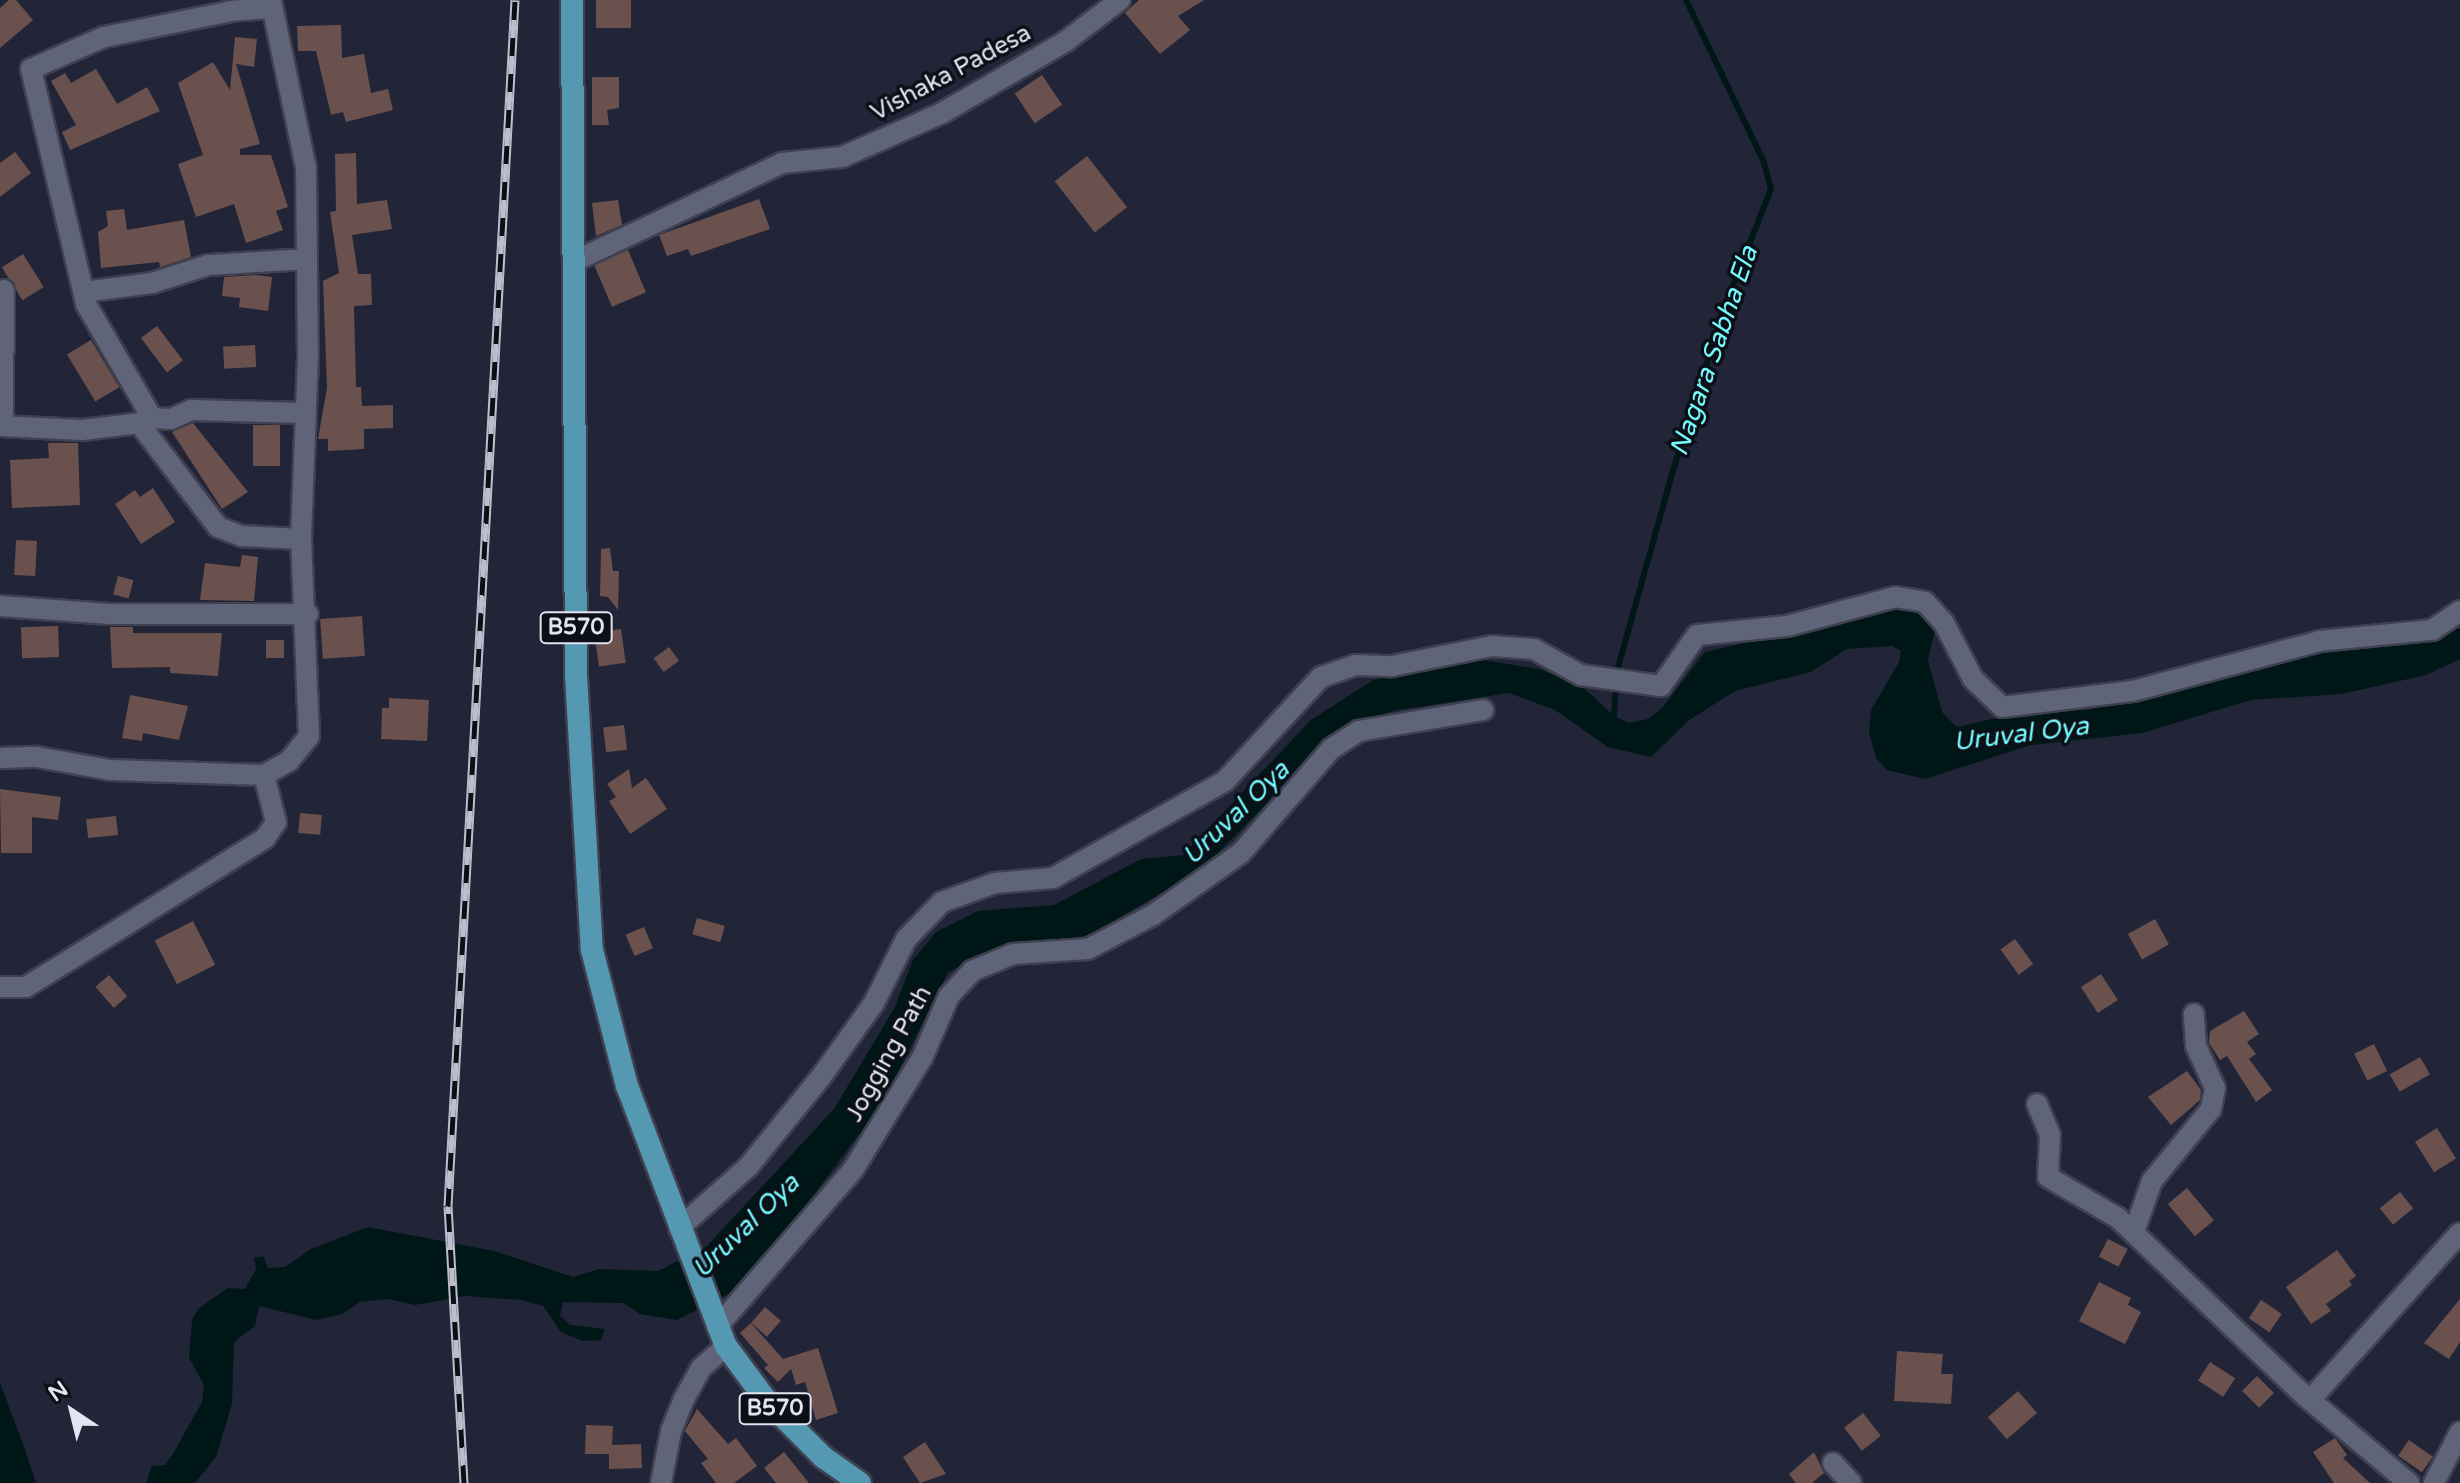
<!DOCTYPE html>
<html>
<head>
<meta charset="utf-8">
<style>
	body { margin:0 }
	#map { position:relative; width:2460px; height:1483px; overflow:hidden; background:#222537; font-family:"Varela Round",sans-serif }
	div>[style] { position:absolute }
	.water>* { inset:0; background:#001717 }
	.stream>* { height:6px; margin:-3px; padding:0 3px; transform-origin:3px; border-radius:3px; background:#001717 }
	.building>* { inset:0; background:#6a514e; transform-origin:0 0 }
	.roads { filter:drop-shadow(2px 0 #3f4151) drop-shadow(-2px 0 #3f4151) drop-shadow(0 2px #3f4151) drop-shadow(0 -2px #3f4151) }
	.minor>* { height:20px; margin:-10px; padding:0 10px; transform-origin:10px; border-radius:10px; background:#606479 }
	.primary>* { height:22px; margin:-11px; padding:0 11px; transform-origin:11px; border-radius:11px; background:#5498b2 }
	.rail>* { height:9px; margin-top:-4.5px; transform-origin:0; background:repeating-linear-gradient(90deg,#0d0f17 0 18px,#bcbecc 0 36px); box-sizing:border-box; border-block:2px solid #bcbecc }
	span { translate:-50% -50%; white-space:nowrap; text-align:center; line-height:1.15; -webkit-text-stroke:7px #0d0f17; paint-order:stroke }
	.shield-label span { padding:2px 6px; background:#0d0f17; border:2px solid; border-radius:6px; -webkit-text-stroke-width:0 }
	.shield-label { font-size:22px; color:#e2e4f1; font-weight:700 }
	.street-label { font-size:24px; color:#e2e4f1 }
	.water-label { font-size:26px; color:#74fafe; font-style:italic }
	.north { position:absolute; left:32px; top:1371px; width:80px; height:80px; -webkit-text-stroke:6px #0d0f17; paint-order:stroke; rotate:325deg; font-size:22px; font-weight:700; line-height:32px; text-align:center; color:#e2e4f1 }
	.north::after { content:''; display:block; margin:auto; width:28px; height:36px; background:#e2e4f1; clip-path:polygon(50% 0,100% 100%,50% 72%,0 100%) }
</style>
</head>
<body>
<div id="map">
	<div class="water">
		<div style="clip-path:polygon(1891px 609px,1919px 609px,1932px 618px,1935px 630px,1928px 660px,1942px 712px,1957px 727px,2031px 710px,2087px 710px,2197px 686px,2309px 651px,2419px 638px,2460px 628px,2460px 659px,2426px 675px,2342px 694px,2251px 700px,2142px 733px,2031px 745px,1925px 779px,1887px 770px,1876px 758px,1869px 732px,1871px 710px,1899px 662px,1901px 651px,1892px 646px,1847px 649px,1811px 672px,1735px 691px,1688px 721px,1651px 757px,1608px 747px,1555px 710px,1509px 693px,1392px 711px,1358px 723px,1330px 739px,1201px 870px,1091px 934px,1056px 943px,1009px 944px,948px 972px,882px 1104px,761px 1265px,732px 1292px,677px 1320px,640px 1314px,623px 1303px,563px 1302px,560px 1316px,570px 1325px,605px 1329px,601px 1340px,583px 1341px,561px 1332px,543px 1306px,521px 1300px,466px 1296px,415px 1305px,388px 1299px,360px 1302px,342px 1314px,317px 1320px,259px 1306px,255px 1326px,234px 1342px,232px 1404px,216px 1457px,195px 1483px,146px 1483px,152px 1466px,165px 1465px,174px 1452px,202px 1402px,204px 1385px,189px 1358px,192px 1320px,198px 1309px,228px 1288px,245px 1289px,256px 1269px,254px 1258px,263px 1256px,268px 1268px,285px 1267px,311px 1249px,368px 1227px,494px 1251px,573px 1277px,599px 1269px,658px 1271px,707px 1246px,834px 1109px,895px 1007px,913px 960px,936px 932px,978px 911px,1054px 905px,1141px 859px,1183px 855px,1311px 720px,1373px 680px,1483px 660px,1539px 669px,1584px 688px,1614px 716px,1629px 723px,1648px 719px,1663px 707px,1705px 652px)"></div>
		<div style="clip-path:polygon(0 1383px,22px 1441px,36px 1483px,0 1483px)"></div>
	</div>
	<div class="stream">
		<div style="left:1614px;top:716px;width:45px;rotate:-86.2deg"></div>
		<div style="left:1617px;top:671px;width:201px;rotate:-74.4deg"></div>
		<div style="left:1671px;top:477px;width:182px;rotate:-72.5deg"></div>
		<div style="left:1726px;top:303px;width:123px;rotate:-68.5deg"></div>
		<div style="left:1771px;top:189px;width:28px;rotate:-105deg"></div>
		<div style="left:1764px;top:162px;width:180px;rotate:-115.7deg"></div>
	</div>
	<div class="building">
		<div style="clip-path:polygon(9px 0,16px 0,33px 20px,0 48px,0 8px)"></div>
		<div style="left:596px;top:0;width:35px;height:28px"></div>
		<div style="clip-path:polygon(1139px 0,1204px 0,1178px 16px,1190px 30px,1160px 54px,1125px 13px)"></div>
		<div style="clip-path:polygon(341px 25px,342px 58px,364px 54px,371px 93px,388px 89px,393px 110px,346px 122px,343px 112px,331px 115px,316px 51px,298px 51px,297px 26px)"></div>
		<div style="clip-path:polygon(235px 37px,257px 39px,254px 67px,236px 64px,260px 144px,240px 149px,240px 155px,271px 155px,288px 207px,276px 211px,283px 230px,246px 243px,234px 204px,196px 217px,178px 164px,203px 155px,178px 83px,213px 62px,230px 90px)"></div>
		<div style="clip-path:polygon(96px 69px,117px 104px,147px 87px,160px 111px,70px 150px,62px 132px,76px 125px,51px 81px,65px 73px,71px 83px)"></div>
		<div style="left:1042px;top:75px;width:36px;height:33px;rotate:56deg"></div>
		<div style="clip-path:polygon(592px 77px,619px 77px,619px 108px,607px 110px,609px 125px,592px 125px)"></div>
		<div style="clip-path:polygon(15px 152px,31px 173px,0 197px,0 163px)"></div>
		<div style="clip-path:polygon(356px 153px,357px 204px,387px 200px,392px 229px,352px 235px,358px 274px,371px 274px,372px 305px,354px 306px,356px 387px,361px 387px,362px 406px,393px 405px,393px 428px,364px 429px,364px 449px,328px 451px,328px 439px,318px 439px,327px 388px,323px 281px,339px 273px,330px 212px,336px 211px,335px 154px)"></div>
		<div style="left:1087px;top:156px;width:65px;height:41px;rotate:52deg"></div>
		<div style="clip-path:polygon(759px 199px,770px 229px,691px 256px,688px 249px,667px 256px,659px 235px)"></div>
		<div style="clip-path:polygon(618px 200px,622px 225px,596px 236px,592px 203px)"></div>
		<div style="clip-path:polygon(124px 209px,127px 230px,184px 220px,191px 257px,160px 267px,159px 262px,101px 268px,98px 232px,108px 226px,106px 211px)"></div>
		<div style="left:628px;top:250px;width:46px;height:37px;rotate:67deg"></div>
		<div style="left:23px;top:254px;width:39px;height:25px;rotate:58deg"></div>
		<div style="clip-path:polygon(256px 275px,272px 277px,268px 311px,239px 307px,240px 298px,222px 296px,224px 277px)"></div>
		<div style="left:157px;top:326px;width:43px;height:20px;rotate:53deg"></div>
		<div style="left:91px;top:340px;width:55px;height:28px;rotate:59deg"></div>
		<div style="left:255px;top:345px;width:22px;height:32px;rotate:87deg"></div>
		<div style="clip-path:polygon(193px 423px,248px 492px,222px 509px,172px 432px)"></div>
		<div style="left:253px;top:425px;width:27px;height:41px"></div>
		<div style="clip-path:polygon(48px 443px,78px 443px,80px 505px,12px 508px,10px 460px,49px 458px)"></div>
		<div style="clip-path:polygon(153px 488px,175px 522px,141px 544px,115px 504px,135px 490px,140px 497px)"></div>
		<div style="left:16px;top:540px;width:21px;height:35px;rotate:3deg"></div>
		<div style="clip-path:polygon(610px 548px,613px 571px,619px 571px,618px 610px,608px 597px,600px 596px,601px 549px)"></div>
		<div style="clip-path:polygon(242px 555px,258px 557px,254px 601px,200px 600px,205px 563px,240px 567px)"></div>
		<div style="left:118px;top:576px;width:16px;height:19px;rotate:15deg"></div>
		<div style="left:362px;top:616px;width:40px;height:42px;rotate:86deg"></div>
		<div style="left:58px;top:626px;width:31px;height:37px;rotate:88deg"></div>
		<div style="clip-path:polygon(110px 627px,133px 627px,133px 633px,222px 633px,218px 676px,170px 673px,170px 667px,112px 668px)"></div>
		<div style="left:621px;top:629px;width:34px;height:27px;rotate:82deg"></div>
		<div style="left:266px;top:640px;width:18px;height:18px"></div>
		<div style="left:669px;top:647px;width:17px;height:19px;rotate:54deg"></div>
		<div style="clip-path:polygon(130px 695px,188px 706px,179px 740px,143px 733px,142px 741px,122px 738px)"></div>
		<div style="clip-path:polygon(389px 698px,429px 700px,427px 741px,381px 739px,382px 708px,389px 708px)"></div>
		<div style="left:624px;top:725px;width:25px;height:21px;rotate:83deg"></div>
		<div style="clip-path:polygon(629px 769px,632px 788px,646px 778px,667px 809px,630px 834px,609px 801px,616px 797px,607px 784px)"></div>
		<div style="clip-path:polygon(0 789px,61px 797px,58px 820px,32px 817px,32px 853px,1px 853px)"></div>
		<div style="left:300px;top:813px;width:22px;height:20px;rotate:5deg"></div>
		<div style="left:116px;top:816px;width:19px;height:30px;rotate:84deg"></div>
		<div style="left:697px;top:918px;width:29px;height:17px;rotate:16deg"></div>
		<div style="left:2155px;top:919px;width:29px;height:31px;rotate:61deg"></div>
		<div style="left:193px;top:921px;width:49px;height:43px;rotate:63deg"></div>
		<div style="left:644px;top:927px;width:23px;height:20px;rotate:67deg"></div>
		<div style="left:2015px;top:939px;width:31px;height:18px;rotate:54deg"></div>
		<div style="left:2101px;top:974px;width:31px;height:24px;rotate:57deg"></div>
		<div style="left:109px;top:975px;width:28px;height:18px;rotate:49deg"></div>
		<div style="clip-path:polygon(2244px 1011px,2259px 1034px,2247px 1042px,2256px 1054px,2249px 1059px,2272px 1090px,2256px 1102px,2227px 1056px,2220px 1060px,2209px 1043px,2210px 1031px)"></div>
		<div style="left:2374px;top:1044px;width:30px;height:22px;rotate:64deg"></div>
		<div style="left:2420px;top:1057px;width:20px;height:35px;rotate:60deg"></div>
		<div style="clip-path:polygon(2187px 1071px,2201px 1090px,2200px 1100px,2171px 1125px,2148px 1097px)"></div>
		<div style="left:2437px;top:1128px;width:36px;height:26px;rotate:58deg"></div>
		<div style="left:2187px;top:1188px;width:42px;height:25px;rotate:50deg"></div>
		<div style="left:2400px;top:1192px;width:21px;height:26px;rotate:51deg"></div>
		<div style="left:2108px;top:1239px;width:22px;height:20px;rotate:27deg"></div>
		<div style="clip-path:polygon(2337px 1250px,2356px 1276px,2349px 1281px,2352px 1285px,2326px 1304px,2331px 1311px,2311px 1324px,2286px 1287px)"></div>
		<div style="clip-path:polygon(2099px 1282px,2131px 1298px,2128px 1305px,2141px 1312px,2125px 1344px,2079px 1321px)"></div>
		<div style="clip-path:polygon(2460px 1299px,2460px 1342px,2449px 1359px,2424px 1343px)"></div>
		<div style="left:2261px;top:1300px;width:25px;height:22px;rotate:34deg"></div>
		<div style="left:765px;top:1307px;width:21px;height:21px;rotate:41deg"></div>
		<div style="clip-path:polygon(751px 1323px,783px 1359px,818px 1348px,838px 1413px,816px 1420px,805px 1382px,796px 1385px,791px 1369px,778px 1382px,764px 1368px,768px 1365px,740px 1333px)"></div>
		<div style="clip-path:polygon(1897px 1351px,1943px 1354px,1941px 1374px,1953px 1374px,1951px 1404px,1894px 1401px)"></div>
		<div style="left:2210px;top:1362px;width:30px;height:22px;rotate:33deg"></div>
		<div style="left:2257px;top:1376px;width:24px;height:21px;rotate:45deg"></div>
		<div style="left:2018px;top:1391px;width:29px;height:40px;rotate:49deg"></div>
		<div style="clip-path:polygon(697px 1409px,728px 1444px,736px 1438px,757px 1466px,734px 1483px,716px 1483px,701px 1463px,708px 1459px,685px 1431px)"></div>
		<div style="left:1863px;top:1413px;width:29px;height:24px;rotate:52deg"></div>
		<div style="clip-path:polygon(586px 1425px,613px 1426px,612px 1445px,641px 1444px,642px 1468px,609px 1469px,609px 1454px,585px 1454px)"></div>
		<div style="clip-path:polygon(2335px 1438px,2347px 1455px,2343px 1458px,2370px 1483px,2334px 1483px,2313px 1452px)"></div>
		<div style="left:2409px;top:1440px;width:29px;height:19px;rotate:35deg"></div>
		<div style="clip-path:polygon(925px 1442px,946px 1474px,920px 1483px,903px 1457px)"></div>
		<div style="clip-path:polygon(784px 1452px,809px 1483px,776px 1483px,764px 1468px)"></div>
		<div style="clip-path:polygon(1814px 1452px,1824px 1473px,1812px 1483px,1796px 1483px,1789px 1474px)"></div>
	</div>
	<div class="roads">
		<div class="minor">
			<div style="left:271px;top:8px;width:39px;rotate:176deg"></div>
			<div style="left:232px;top:11px;width:131px;rotate:168.5deg"></div>
			<div style="left:104px;top:37px;width:80px;rotate:156.3deg"></div>
			<div style="left:31px;top:69px;width:241px;rotate:76.8deg"></div>
			<div style="left:86px;top:304px;width:132px;rotate:59.9deg"></div>
			<div style="left:152px;top:418px;width:19px;rotate:3deg"></div>
			<div style="left:171px;top:419px;width:22px;rotate:-24deg"></div>
			<div style="left:191px;top:410px;width:113px;rotate:1.5deg"></div>
			<div style="left:577px;top:260px;width:227px;rotate:-25.3deg"></div>
			<div style="left:782px;top:163px;width:60px;rotate:-5.7deg"></div>
			<div style="left:842px;top:157px;width:109px;rotate:-23.7deg"></div>
			<div style="left:942px;top:113px;width:143px;rotate:-30.1deg"></div>
			<div style="left:1066px;top:41px;width:68px;rotate:-37.2deg"></div>
			<div style="left:84px;top:292px;width:69px;rotate:-7.5deg"></div>
			<div style="left:152px;top:283px;width:59px;rotate:-17.8deg"></div>
			<div style="left:208px;top:265px;width:98px;rotate:-3.5deg"></div>
			<div style="left:0;top:426px;width:82px;rotate:2.8deg"></div>
			<div style="left:82px;top:430px;width:57px;rotate:-7deg"></div>
			<div style="left:139px;top:423px;width:131px;rotate:52.8deg"></div>
			<div style="left:218px;top:527px;width:26px;rotate:21deg"></div>
			<div style="left:242px;top:536px;width:59px;rotate:2.9deg"></div>
			<div style="left:3px;top:426px;width:136px;rotate:-89.6deg"></div>
			<div style="left:0;top:606px;width:110px;rotate:4.2deg"></div>
			<div style="left:110px;top:614px;width:198px"></div>
			<div style="left:0;top:758px;width:37px;rotate:-2deg"></div>
			<div style="left:37px;top:757px;width:74px;rotate:10.1deg"></div>
			<div style="left:110px;top:770px;width:154px;rotate:1.9deg"></div>
			<div style="left:0;top:987px;width:26px"></div>
			<div style="left:26px;top:987px;width:282px;rotate:-31.9deg"></div>
			<div style="left:265px;top:838px;width:19px;rotate:-55deg"></div>
			<div style="left:276px;top:822px;width:49px;rotate:-104.3deg"></div>
			<div style="left:264px;top:775px;width:29px;rotate:-29deg"></div>
			<div style="left:289px;top:761px;width:32px;rotate:-51deg"></div>
			<div style="left:309px;top:736px;width:197px;rotate:-92.3deg"></div>
			<div style="left:301px;top:539px;width:180px;rotate:-87.8deg"></div>
			<div style="left:308px;top:359px;width:191px;rotate:-90.6deg"></div>
			<div style="left:306px;top:168px;width:172px;rotate:-101.8deg"></div>
			<div style="left:2037px;top:1104px;width:34px;rotate:67deg"></div>
			<div style="left:2050px;top:1135px;width:42px;rotate:92.7deg"></div>
			<div style="left:2048px;top:1177px;width:81px;rotate:30.4deg"></div>
			<div style="left:2118px;top:1218px;width:257px;rotate:43.6deg"></div>
			<div style="left:2304px;top:1395px;width:137px;rotate:40deg"></div>
			<div style="left:679px;top:1228px;width:92px;rotate:-41.5deg"></div>
			<div style="left:748px;top:1167px;width:116px;rotate:-51deg"></div>
			<div style="left:821px;top:1077px;width:91px;rotate:-54.4deg"></div>
			<div style="left:874px;top:1003px;width:72px;rotate:-63.4deg"></div>
			<div style="left:906px;top:939px;width:52px;rotate:-45.8deg"></div>
			<div style="left:942px;top:902px;width:56px;rotate:-19.7deg"></div>
			<div style="left:995px;top:883px;width:58px;rotate:-4.9deg"></div>
			<div style="left:1053px;top:878px;width:197px;rotate:-29.4deg"></div>
			<div style="left:1225px;top:781px;width:142px;rotate:-47.3deg"></div>
			<div style="left:1321px;top:677px;width:37px;rotate:-19deg"></div>
			<div style="left:1356px;top:665px;width:36px;rotate:2deg"></div>
			<div style="left:1392px;top:666px;width:102px;rotate:-11.3deg"></div>
			<div style="left:1492px;top:646px;width:42px;rotate:4.1deg"></div>
			<div style="left:1534px;top:649px;width:54px;rotate:29deg"></div>
			<div style="left:1581px;top:675px;width:81px;rotate:7.8deg"></div>
			<div style="left:1661px;top:686px;width:62px;rotate:-54.8deg"></div>
			<div style="left:1697px;top:635px;width:90px;rotate:-5.7deg"></div>
			<div style="left:1787px;top:626px;width:112px;rotate:-15deg"></div>
			<div style="left:1895px;top:597px;width:30px;rotate:9deg"></div>
			<div style="left:1925px;top:602px;width:28px;rotate:48deg"></div>
			<div style="left:1944px;top:623px;width:63px;rotate:62.6deg"></div>
			<div style="left:1973px;top:679px;width:40px;rotate:44deg"></div>
			<div style="left:2002px;top:707px;width:132px;rotate:-7deg"></div>
			<div style="left:2133px;top:691px;width:193px;rotate:-15deg"></div>
			<div style="left:2319px;top:641px;width:114px;rotate:-5.6deg"></div>
			<div style="left:2432px;top:630px;width:34px;rotate:-34deg"></div>
			<div style="left:2134px;top:1232px;width:54px;rotate:-70.6deg"></div>
			<div style="left:2152px;top:1181px;width:93px;rotate:-50.7deg"></div>
			<div style="left:2211px;top:1109px;width:21px;rotate:-79deg"></div>
			<div style="left:2215px;top:1088px;width:46px;rotate:-114.3deg"></div>
			<div style="left:2196px;top:1046px;width:32px;rotate:-94deg"></div>
			<div style="left:717px;top:1327px;width:208px;rotate:-49.1deg"></div>
			<div style="left:853px;top:1170px;width:134px;rotate:-58.4deg"></div>
			<div style="left:923px;top:1056px;width:65px;rotate:-66.6deg"></div>
			<div style="left:949px;top:996px;width:34px;rotate:-47deg"></div>
			<div style="left:972px;top:971px;width:44px;rotate:-22.5deg"></div>
			<div style="left:1013px;top:954px;width:75px;rotate:-3.8deg"></div>
			<div style="left:1088px;top:949px;width:73px;rotate:-27.6deg"></div>
			<div style="left:1153px;top:915px;width:108px;rotate:-35.2deg"></div>
			<div style="left:1241px;top:853px;width:138px;rotate:-49.1deg"></div>
			<div style="left:1331px;top:749px;width:33px;rotate:-33deg"></div>
			<div style="left:1359px;top:731px;width:126px;rotate:-9.6deg"></div>
			<div style="left:2310px;top:1400px;width:224px;rotate:-48.1deg"></div>
			<div style="left:1833px;top:1463px;width:27px;rotate:48deg"></div>
			<div style="left:661px;top:1483px;width:53px;rotate:-79.1deg"></div>
			<div style="left:671px;top:1431px;width:35px;rotate:-68deg"></div>
			<div style="left:684px;top:1399px;width:35px;rotate:-61deg"></div>
			<div style="left:701px;top:1368px;width:33px;rotate:-41deg"></div>
			<div style="left:2434px;top:1483px;width:57px;rotate:-63deg"></div>
		</div>
		<div class="primary">
			<div style="left:572px;top:0;width:675px;rotate:89.66deg"></div>
			<div style="left:576px;top:675px;width:275px;rotate:86.7deg"></div>
			<div style="left:592px;top:950px;width:140px;rotate:75.6deg"></div>
			<div style="left:627px;top:1086px;width:278px;rotate:69.2deg"></div>
			<div style="left:726px;top:1346px;width:67px;rotate:53.5deg"></div>
			<div style="left:766px;top:1400px;width:81px;rotate:45deg"></div>
			<div style="left:823px;top:1457px;width:45px;rotate:35.1deg"></div>
		</div>
	</div>
	<div class="rail">
		<div style="left:464px;top:1483px;width:277px;rotate:-93.3deg"></div>
		<div style="left:448px;top:1206px;width:1208px;rotate:-86.82deg"></div>
	</div>
	<div class="shield-label">
		<span style="left:576px;top:628px">B570</span>
		<span style="left:775px;top:1409px">B570</span>
	</div>
	<div class="street-label">
		<span style="left:951px;top:73px;rotate:-28deg">Vishaka Padesa</span>
		<span style="left:889px;top:1054px;rotate:-61deg">Jogging Path</span>
	</div>
	<div class="water-label">
		<span style="left:1714px;top:351px;rotate:-71deg">Nagara Sabha Ela</span>
		<span style="left:2021px;top:734px;rotate:-7deg">Uruval Oya</span>
		<span style="left:1236px;top:813px;rotate:-44deg">Uruval Oya</span>
		<span style="left:746px;top:1226px;rotate:-44deg">Uruval Oya</span>
	</div>
	<div class="north">N</div>
</div>
</body>
</html>
